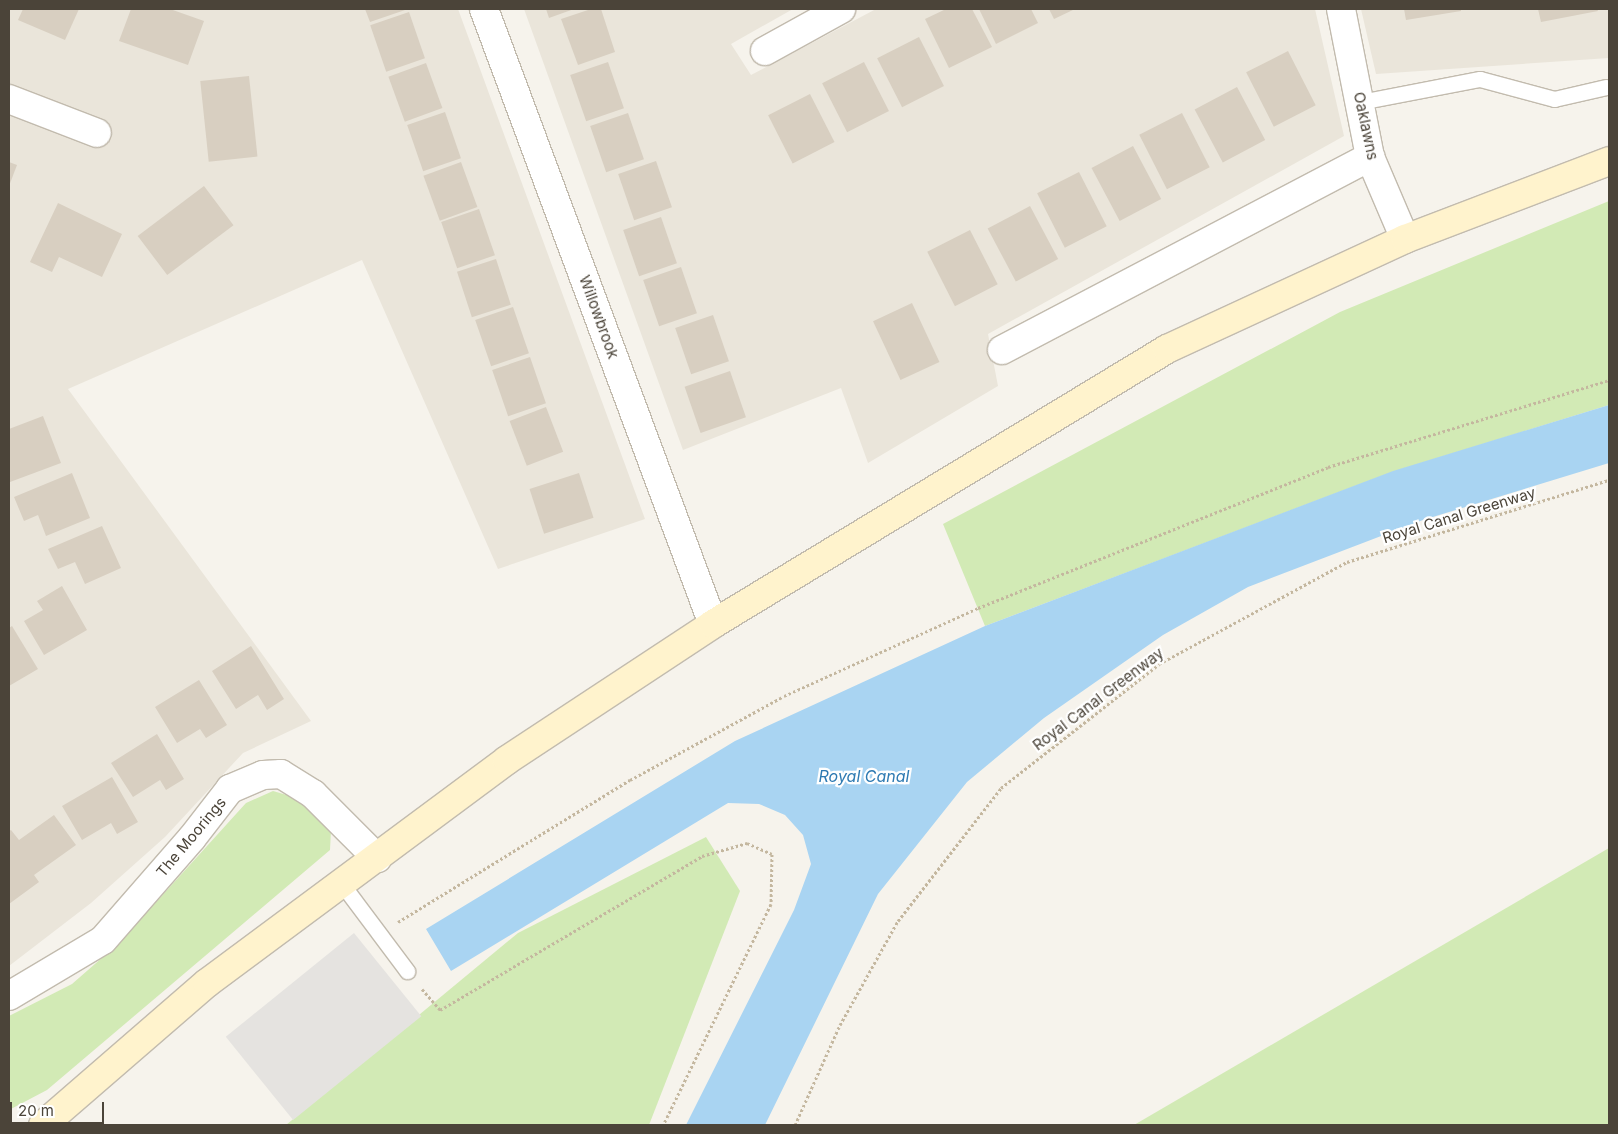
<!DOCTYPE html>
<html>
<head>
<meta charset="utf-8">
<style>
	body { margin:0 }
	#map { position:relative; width:1618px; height:1134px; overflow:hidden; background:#f6f3ec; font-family:Inter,sans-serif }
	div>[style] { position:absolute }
	.residential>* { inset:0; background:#eae5da }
	.green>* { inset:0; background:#d2eab5 }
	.parking>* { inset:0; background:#e5e3e0; transform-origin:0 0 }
	.water>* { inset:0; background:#a9d4f2 }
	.building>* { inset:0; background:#d8cfc1; transform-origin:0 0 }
	.path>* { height:3px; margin-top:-1.5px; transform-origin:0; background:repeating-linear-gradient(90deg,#c4b79f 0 2.5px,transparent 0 5px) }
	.roads { filter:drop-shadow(1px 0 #c2bbae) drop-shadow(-1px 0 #c2bbae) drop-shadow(0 1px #c2bbae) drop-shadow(0 -1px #c2bbae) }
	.service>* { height:15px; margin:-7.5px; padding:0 7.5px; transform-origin:7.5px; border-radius:7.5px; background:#fff }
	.minor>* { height:28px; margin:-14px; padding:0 14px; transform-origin:14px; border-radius:14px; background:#fff }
	.secondary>* { height:28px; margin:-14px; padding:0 14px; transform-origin:14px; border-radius:14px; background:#fff3cd }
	span { translate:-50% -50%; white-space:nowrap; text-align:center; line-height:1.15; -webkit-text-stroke:4.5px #fff; paint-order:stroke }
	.street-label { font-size:15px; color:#4b4439 }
	.water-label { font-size:16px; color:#2e7ab2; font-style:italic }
	.frame { position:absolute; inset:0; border:10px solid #4b4439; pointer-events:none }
	.scale { position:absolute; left:10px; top:1102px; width:94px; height:22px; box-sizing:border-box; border:2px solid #4b4439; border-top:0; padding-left:6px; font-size:15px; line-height:18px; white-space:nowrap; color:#4b4439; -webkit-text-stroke:4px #fff; paint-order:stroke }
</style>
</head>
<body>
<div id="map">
	<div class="residential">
		<div style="clip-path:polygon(9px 9px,458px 9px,645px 519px,498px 569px,362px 260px,68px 389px,311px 721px,243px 753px,165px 837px,91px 903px,9px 966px)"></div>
		<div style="clip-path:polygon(524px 9px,793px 9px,731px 44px,751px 75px,876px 9px,1315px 9px,1344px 136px,988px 334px,998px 386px,868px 463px,841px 388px,683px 450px)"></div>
		<div style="clip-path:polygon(1361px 9px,1609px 9px,1609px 58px,1376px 74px)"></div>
	</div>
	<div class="green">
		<div style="clip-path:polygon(1609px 201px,1609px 405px,1392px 472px,985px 626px,943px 524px,1340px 312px)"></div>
		<div style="clip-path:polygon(273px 791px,297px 798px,331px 830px,330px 850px,47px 1090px,9px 1110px,9px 1016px,72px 984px,119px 943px,246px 803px)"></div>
		<div style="clip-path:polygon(706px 837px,740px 891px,649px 1125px,286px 1125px,518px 933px)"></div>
		<div style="clip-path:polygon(1609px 848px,1609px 1125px,1134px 1125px)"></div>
	</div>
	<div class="parking">
		<div style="left:354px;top:933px;width:107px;height:165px;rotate:51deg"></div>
	</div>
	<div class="water">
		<div style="clip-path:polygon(1609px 405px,1609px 463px,1423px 520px,1248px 587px,1163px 635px,1044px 718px,967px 782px,878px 894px,765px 1125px,686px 1125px,794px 910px,811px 864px,803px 835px,785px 815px,759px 804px,728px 803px,451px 971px,426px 929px,735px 741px,985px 626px,1393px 471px)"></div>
	</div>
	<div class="building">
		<div style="clip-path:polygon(23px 9px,79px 9px,65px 40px,18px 20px)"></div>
		<div style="clip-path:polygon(131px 9px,170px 9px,204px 21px,188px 65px,119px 41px)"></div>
		<div style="clip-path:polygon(365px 9px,408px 9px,370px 22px)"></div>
		<div style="clip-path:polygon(546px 9px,574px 9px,549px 18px)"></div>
		<div style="clip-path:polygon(591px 9px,601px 9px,615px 52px,578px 65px,561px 19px)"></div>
		<div style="clip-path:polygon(946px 9px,972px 9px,992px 47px,949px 68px,925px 19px)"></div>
		<div style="clip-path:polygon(979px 9px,1031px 9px,1038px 23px,996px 44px)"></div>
		<div style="clip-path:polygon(1049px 9px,1075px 9px,1054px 19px)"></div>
		<div style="clip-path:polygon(1404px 9px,1461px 9px,1461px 11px,1406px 20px)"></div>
		<div style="clip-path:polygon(1538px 9px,1597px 9px,1598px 11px,1541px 22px)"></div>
		<div style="left:409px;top:12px;width:49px;height:41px;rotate:71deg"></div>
		<div style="left:919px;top:37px;width:55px;height:47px;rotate:63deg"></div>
		<div style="left:1288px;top:51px;width:61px;height:47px;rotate:63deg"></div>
		<div style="left:608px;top:62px;width:49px;height:40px;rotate:71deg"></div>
		<div style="left:864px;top:62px;width:55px;height:47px;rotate:63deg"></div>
		<div style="left:426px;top:63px;width:48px;height:40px;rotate:70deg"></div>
		<div style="left:249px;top:76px;width:81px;height:49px;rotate:84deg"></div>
		<div style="left:1237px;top:87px;width:60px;height:48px;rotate:62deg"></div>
		<div style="left:810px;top:94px;width:54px;height:47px;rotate:63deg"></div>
		<div style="left:445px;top:112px;width:49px;height:40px;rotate:71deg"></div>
		<div style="left:628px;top:113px;width:49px;height:40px;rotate:71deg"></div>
		<div style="left:1182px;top:113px;width:61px;height:48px;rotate:63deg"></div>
		<div style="left:1133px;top:146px;width:60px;height:47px;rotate:62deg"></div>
		<div style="left:656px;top:161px;width:49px;height:40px;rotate:71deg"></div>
		<div style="clip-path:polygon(9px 162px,17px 165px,9px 186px)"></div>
		<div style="left:461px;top:162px;width:48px;height:40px;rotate:70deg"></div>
		<div style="left:1079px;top:172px;width:61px;height:47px;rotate:63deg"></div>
		<div style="left:204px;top:186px;width:49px;height:83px;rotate:53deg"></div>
		<div style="clip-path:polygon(58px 203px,122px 234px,102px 277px,59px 257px,52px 272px,30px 262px)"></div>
		<div style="left:1030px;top:206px;width:60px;height:48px;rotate:62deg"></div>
		<div style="left:479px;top:209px;width:49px;height:40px;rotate:71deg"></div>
		<div style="left:661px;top:217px;width:49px;height:40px;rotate:71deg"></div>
		<div style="left:970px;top:230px;width:61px;height:48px;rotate:63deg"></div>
		<div style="left:496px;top:259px;width:48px;height:41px;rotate:72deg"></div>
		<div style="left:681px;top:267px;width:49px;height:40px;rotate:71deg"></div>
		<div style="left:912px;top:303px;width:65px;height:43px;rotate:65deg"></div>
		<div style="left:513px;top:307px;width:49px;height:40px;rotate:71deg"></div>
		<div style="left:713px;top:315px;width:49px;height:40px;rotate:71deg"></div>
		<div style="left:530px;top:357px;width:49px;height:40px;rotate:71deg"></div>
		<div style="left:730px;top:371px;width:49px;height:48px;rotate:71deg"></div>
		<div style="left:546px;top:407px;width:48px;height:39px;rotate:69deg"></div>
		<div style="clip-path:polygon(43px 416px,61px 463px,10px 482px,9px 429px)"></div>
		<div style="clip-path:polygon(72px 473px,90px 518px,46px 536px,38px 515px,24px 521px,14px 497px)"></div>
		<div style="left:579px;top:473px;width:47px;height:52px;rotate:72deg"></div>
		<div style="clip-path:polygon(102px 526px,121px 568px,85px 584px,75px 562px,58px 569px,48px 549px)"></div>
		<div style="clip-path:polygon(62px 586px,87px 630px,44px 655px,24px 621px,43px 610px,37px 601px)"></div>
		<div style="clip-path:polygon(12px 626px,38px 669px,9px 686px,9px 628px)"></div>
		<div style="clip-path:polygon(251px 646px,284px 699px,267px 710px,258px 695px,236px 709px,212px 671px)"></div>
		<div style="clip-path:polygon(199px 680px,227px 725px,206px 738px,200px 729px,177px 743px,155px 707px)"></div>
		<div style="clip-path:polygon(157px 734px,184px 779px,166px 790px,160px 780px,133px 797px,111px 763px)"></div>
		<div style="clip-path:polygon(112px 777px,138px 822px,117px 834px,111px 823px,82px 840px,62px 806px)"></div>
		<div style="clip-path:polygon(54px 815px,76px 845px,34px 875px,39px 882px,9px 904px,9px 831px,11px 830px,19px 840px)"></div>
	</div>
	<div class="path">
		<div style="left:398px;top:922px;width:272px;rotate:-31.5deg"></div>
		<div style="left:630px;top:780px;width:175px;rotate:-28.6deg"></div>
		<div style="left:784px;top:696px;width:213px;rotate:-24.4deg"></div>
		<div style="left:978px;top:608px;width:377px;rotate:-21.9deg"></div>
		<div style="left:1328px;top:467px;width:294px;rotate:-17.2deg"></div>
		<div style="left:422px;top:989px;width:28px;rotate:49deg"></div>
		<div style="left:440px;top:1010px;width:304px;rotate:-30.4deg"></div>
		<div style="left:702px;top:856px;width:47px;rotate:-16.1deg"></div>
		<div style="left:747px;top:843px;width:27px;rotate:24deg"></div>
		<div style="left:772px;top:854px;width:50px;rotate:91.1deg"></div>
		<div style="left:771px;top:904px;width:246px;rotate:116deg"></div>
		<div style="left:795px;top:1125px;width:110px;rotate:-65.8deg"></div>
		<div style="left:840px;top:1025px;width:119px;rotate:-60.9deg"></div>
		<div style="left:898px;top:921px;width:168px;rotate:-52.2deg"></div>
		<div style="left:1001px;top:788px;width:201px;rotate:-38.1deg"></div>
		<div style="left:1159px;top:664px;width:214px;rotate:-28.5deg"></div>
		<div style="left:1347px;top:562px;width:275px;rotate:-17.4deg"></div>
	</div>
	<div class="roads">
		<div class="service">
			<div style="left:1360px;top:102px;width:122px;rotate:-10.9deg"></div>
			<div style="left:1480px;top:79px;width:77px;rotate:15.1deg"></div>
			<div style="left:1554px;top:99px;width:53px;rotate:-13deg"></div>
			<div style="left:342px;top:884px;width:109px;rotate:53.2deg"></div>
		</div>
		<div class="minor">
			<div style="left:484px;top:9px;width:656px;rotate:69.58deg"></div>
			<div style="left:1341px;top:9px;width:151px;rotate:78.9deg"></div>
			<div style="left:1370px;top:157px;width:89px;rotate:66.9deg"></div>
			<div style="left:765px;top:51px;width:87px;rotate:-28.9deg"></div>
			<div style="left:9px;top:99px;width:94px;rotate:21.1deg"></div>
			<div style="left:1002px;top:350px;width:416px;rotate:-27.7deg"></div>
			<div style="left:9px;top:996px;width:109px;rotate:-30.8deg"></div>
			<div style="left:103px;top:940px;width:135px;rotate:-48.9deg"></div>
			<div style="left:192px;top:838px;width:62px;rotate:-52.2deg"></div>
			<div style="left:230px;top:789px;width:36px;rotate:-23deg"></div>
			<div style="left:263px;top:775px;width:18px;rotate:-3deg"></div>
			<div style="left:281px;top:774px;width:38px;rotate:32deg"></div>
			<div style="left:313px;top:794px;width:91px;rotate:45deg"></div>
		</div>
		<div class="secondary">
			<div style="left:43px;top:1125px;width:217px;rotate:-40.9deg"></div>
			<div style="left:207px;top:983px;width:374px;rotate:-36.6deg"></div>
			<div style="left:507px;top:760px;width:247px;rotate:-33.4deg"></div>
			<div style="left:713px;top:624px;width:531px;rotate:-31.2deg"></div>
			<div style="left:1167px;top:349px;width:262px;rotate:-24.8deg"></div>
			<div style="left:1405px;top:239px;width:218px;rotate:-20.9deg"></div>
		</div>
	</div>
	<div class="street-label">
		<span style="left:1366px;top:126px;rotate:78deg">Oaklawns</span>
		<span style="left:599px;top:317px;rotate:70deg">Willowbrook</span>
		<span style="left:1459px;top:515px;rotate:-17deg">Royal Canal Greenway</span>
		<span style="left:1098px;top:699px;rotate:-37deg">Royal Canal Greenway</span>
		<span style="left:191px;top:837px;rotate:-50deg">The Moorings</span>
	</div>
	<div class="water-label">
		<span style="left:864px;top:776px">Royal Canal</span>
	</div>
	<div class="frame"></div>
	<div class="scale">20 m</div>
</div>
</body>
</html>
